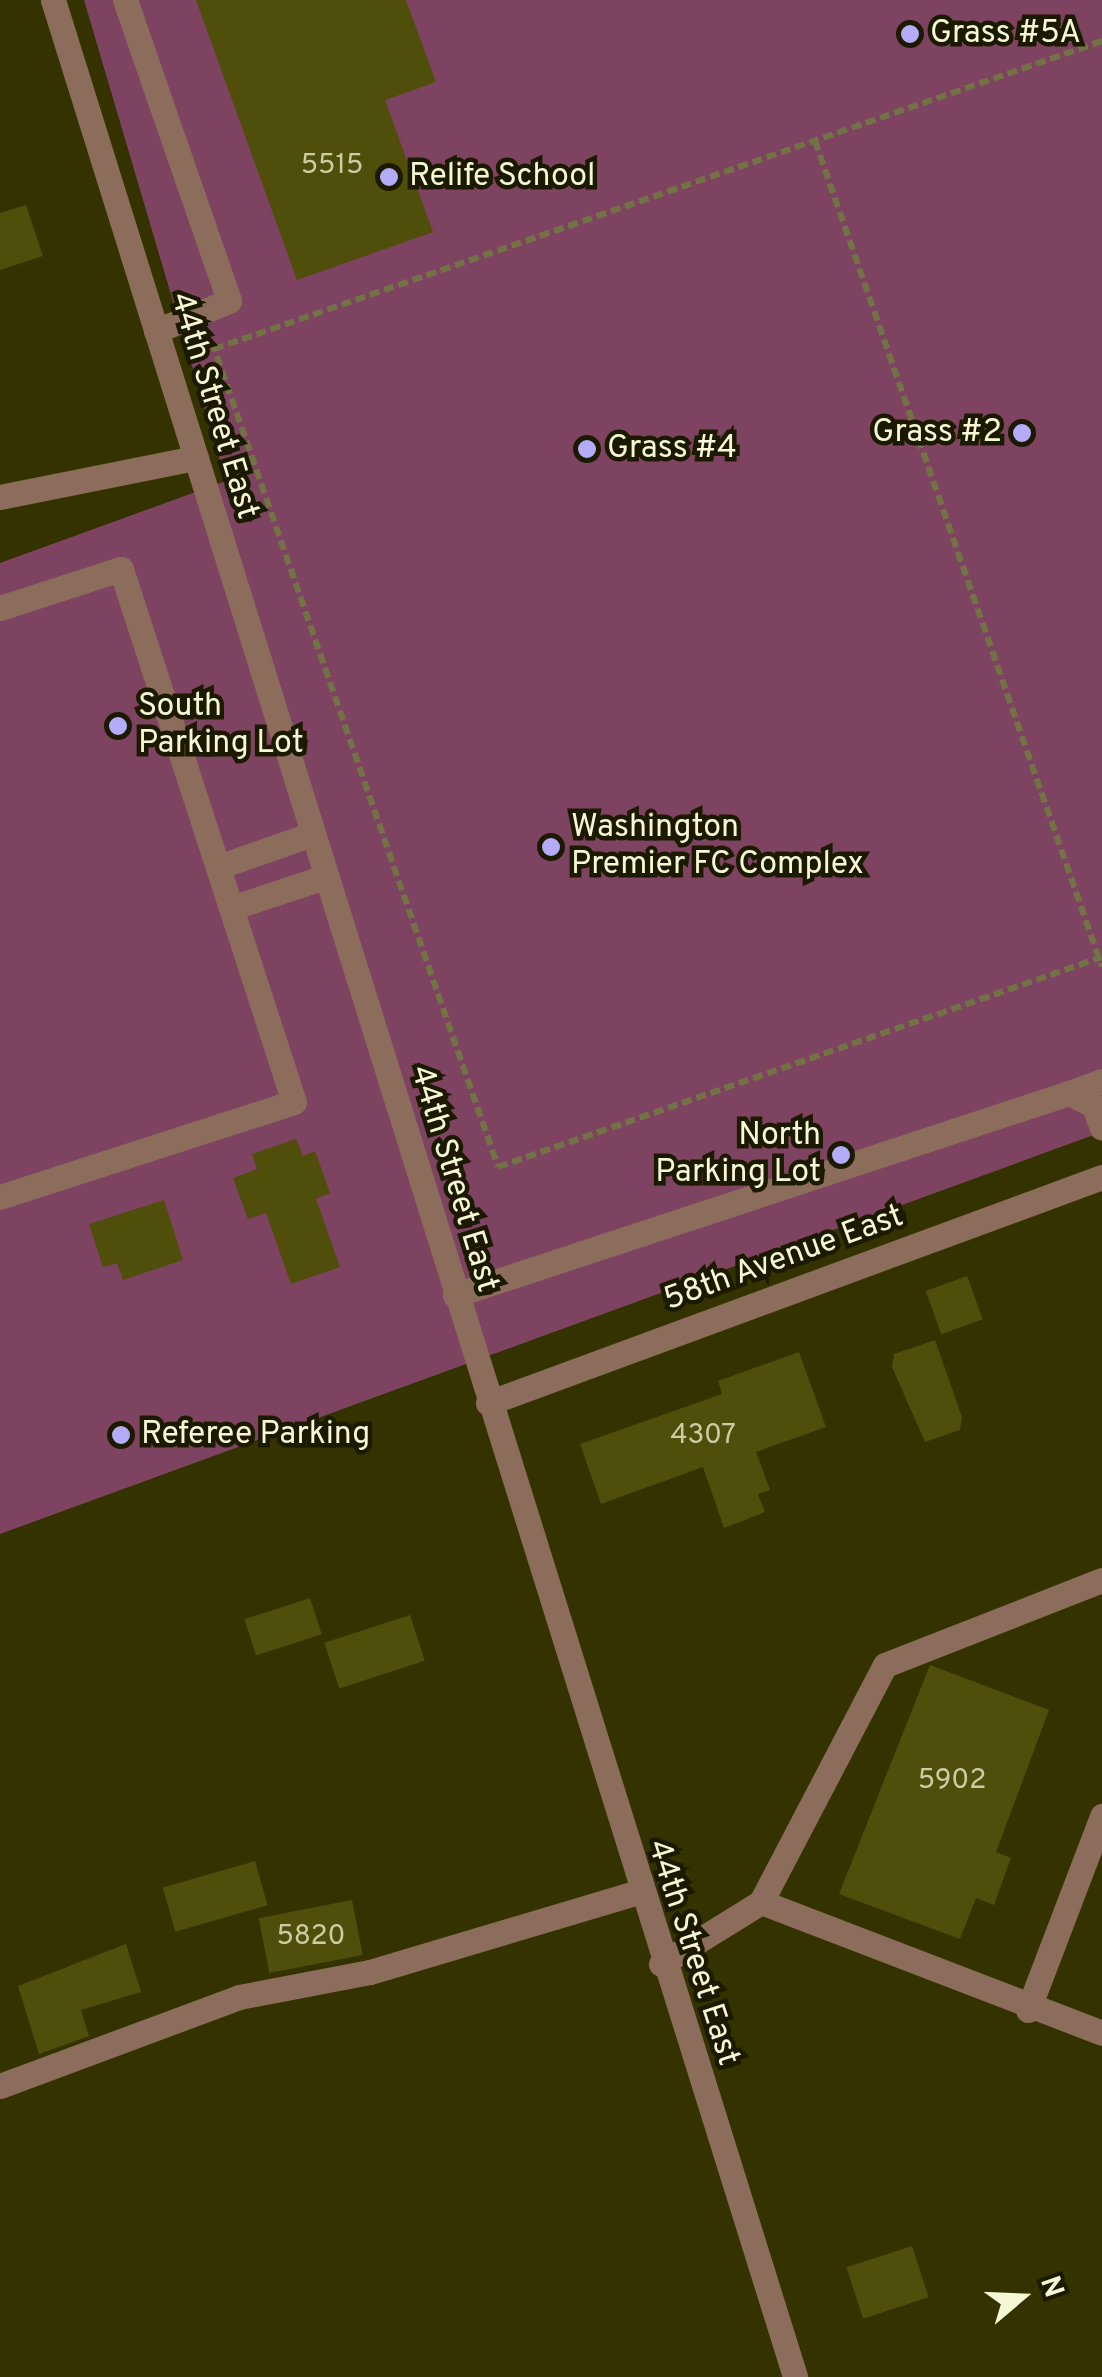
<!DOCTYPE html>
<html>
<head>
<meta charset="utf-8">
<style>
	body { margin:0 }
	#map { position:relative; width:1102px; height:2377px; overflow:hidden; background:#343300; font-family:Overpass,sans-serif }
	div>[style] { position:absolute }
	.green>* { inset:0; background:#7d4361 }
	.building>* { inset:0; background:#4f4e0a; transform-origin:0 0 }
	.path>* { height:6px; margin-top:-3px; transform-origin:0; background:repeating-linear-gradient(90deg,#737245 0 10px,transparent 0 15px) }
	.minor>* { height:25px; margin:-12.5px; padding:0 12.5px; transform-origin:12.5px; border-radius:12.5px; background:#8c6d5c }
	.dots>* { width:28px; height:28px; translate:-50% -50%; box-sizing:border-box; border:5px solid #1b1a01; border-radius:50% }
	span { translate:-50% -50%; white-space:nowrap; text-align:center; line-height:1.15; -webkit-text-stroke:9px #1b1a01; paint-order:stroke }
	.number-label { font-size:28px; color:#cccda3 }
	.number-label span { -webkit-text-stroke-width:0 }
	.poi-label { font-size:32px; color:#f6f7d6 }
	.left { translate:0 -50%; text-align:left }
	.right { translate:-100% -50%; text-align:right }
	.street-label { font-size:32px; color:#f6f7d6 }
	.north { position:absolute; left:972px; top:2247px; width:100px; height:100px; -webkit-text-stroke:8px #1b1a01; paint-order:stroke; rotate:71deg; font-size:28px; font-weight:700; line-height:40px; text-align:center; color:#f6f7d6 }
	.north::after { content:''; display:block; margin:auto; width:35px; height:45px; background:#f6f7d6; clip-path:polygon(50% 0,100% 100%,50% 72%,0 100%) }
</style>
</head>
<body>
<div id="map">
	<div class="green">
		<div style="clip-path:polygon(84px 0,1102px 0,1102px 1132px,0 1534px,0 563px,226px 481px)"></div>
	</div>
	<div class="building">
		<div style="clip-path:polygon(196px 0,406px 0,436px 82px,385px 100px,433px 232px,297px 280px)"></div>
		<div style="clip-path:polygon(26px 205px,43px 256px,0 270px,0 213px)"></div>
		<div style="clip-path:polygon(296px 1139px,303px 1156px,315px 1151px,330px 1193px,316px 1199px,340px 1267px,291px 1284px,266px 1213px,248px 1219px,233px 1178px,257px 1169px,252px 1154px)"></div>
		<div style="clip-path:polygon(164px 1200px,183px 1260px,123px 1280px,117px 1263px,103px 1267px,89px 1224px)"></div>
		<div style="left:967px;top:1276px;width:46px;height:44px;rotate:70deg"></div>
		<div style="clip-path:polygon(935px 1340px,962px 1417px,960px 1430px,925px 1442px,892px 1367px,894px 1354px)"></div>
		<div style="clip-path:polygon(799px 1352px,826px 1427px,756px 1452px,770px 1490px,758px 1494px,765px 1512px,724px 1528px,703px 1467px,601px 1504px,580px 1444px,722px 1394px,718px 1381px)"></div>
		<div style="left:310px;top:1598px;width:38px;height:69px;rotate:72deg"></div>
		<div style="left:410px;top:1615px;width:48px;height:90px;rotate:72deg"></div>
		<div style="clip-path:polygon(930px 1665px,1049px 1710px,996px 1852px,1011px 1858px,994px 1905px,976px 1898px,960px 1939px,839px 1894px)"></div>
		<div style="left:255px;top:1861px;width:46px;height:96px;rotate:74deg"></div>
		<div style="left:352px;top:1900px;width:56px;height:95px;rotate:79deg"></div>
		<div style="clip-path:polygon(126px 1944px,141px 1992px,81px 2010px,89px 2036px,39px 2054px,18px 1986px)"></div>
		<div style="left:912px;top:2246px;width:54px;height:69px;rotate:72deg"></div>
	</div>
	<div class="path">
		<div style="left:815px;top:141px;width:874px;rotate:70.84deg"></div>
		<div style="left:212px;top:342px;width:873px;rotate:70.88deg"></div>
		<div style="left:498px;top:1167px;width:639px;rotate:-19.17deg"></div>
		<div style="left:214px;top:349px;width:940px;rotate:-19.13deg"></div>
	</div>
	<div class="minor">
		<div style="left:53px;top:0;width:2490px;rotate:72.66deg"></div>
		<div style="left:125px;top:0;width:318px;rotate:70.9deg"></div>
		<div style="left:229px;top:301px;width:79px;rotate:157.7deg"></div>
		<div style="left:0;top:497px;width:200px;rotate:-11.3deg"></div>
		<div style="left:0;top:608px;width:127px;rotate:-17.9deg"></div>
		<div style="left:121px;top:569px;width:560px;rotate:72.02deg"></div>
		<div style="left:294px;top:1102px;width:309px;rotate:162.1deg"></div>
		<div style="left:218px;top:867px;width:100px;rotate:-19.3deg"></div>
		<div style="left:231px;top:908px;width:99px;rotate:-18.3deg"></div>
		<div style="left:1069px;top:1093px;width:35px;rotate:-20deg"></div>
		<div style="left:455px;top:1295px;width:646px;rotate:-18.21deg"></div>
		<div style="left:1069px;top:1093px;width:28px;rotate:27deg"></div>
		<div style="left:1094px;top:1106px;width:23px;rotate:70deg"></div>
		<div style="left:488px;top:1403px;width:654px;rotate:-20.21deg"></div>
		<div style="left:761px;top:1902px;width:267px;rotate:-62.4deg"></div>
		<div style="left:885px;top:1665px;width:233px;rotate:-21.4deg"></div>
		<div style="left:661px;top:1964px;width:118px;rotate:-31.8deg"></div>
		<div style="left:761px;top:1902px;width:365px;rotate:21deg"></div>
		<div style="left:1028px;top:2010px;width:208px;rotate:-69.1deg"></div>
		<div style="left:0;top:2086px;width:255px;rotate:-20.4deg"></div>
		<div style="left:239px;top:1997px;width:133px;rotate:-10.8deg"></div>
		<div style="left:370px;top:1972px;width:280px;rotate:-16.6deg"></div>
	</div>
	<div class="dots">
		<div style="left:910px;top:34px;background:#b4acf9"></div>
		<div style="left:389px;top:177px;background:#b4acf9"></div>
		<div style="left:1022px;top:433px;background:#b4acf9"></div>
		<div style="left:587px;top:449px;background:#b4acf9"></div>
		<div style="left:118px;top:726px;background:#b4acf9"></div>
		<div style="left:551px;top:847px;background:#b4acf9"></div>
		<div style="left:841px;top:1155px;background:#b4acf9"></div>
		<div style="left:121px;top:1435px;background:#b4acf9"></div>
	</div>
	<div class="number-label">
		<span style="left:332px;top:166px">5515</span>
		<span style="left:703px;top:1436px">4307</span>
		<span style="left:952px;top:1781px">5902</span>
		<span style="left:311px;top:1937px">5820</span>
	</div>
	<div class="poi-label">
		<span class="left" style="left:930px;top:34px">Grass #5A</span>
		<span class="left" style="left:409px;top:177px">Relife School</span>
		<span class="right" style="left:1002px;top:433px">Grass #2</span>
		<span class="left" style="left:607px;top:449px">Grass #4</span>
		<span class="left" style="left:138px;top:726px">South<br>Parking Lot</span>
		<span class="left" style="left:571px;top:847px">Washington<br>Premier FC Complex</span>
		<span class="right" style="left:821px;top:1155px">North<br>Parking Lot</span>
		<span class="left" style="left:141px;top:1435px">Referee Parking</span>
	</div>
	<div class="street-label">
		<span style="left:213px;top:406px;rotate:73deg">44th Street East</span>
		<span style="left:453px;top:1179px;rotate:73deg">44th Street East</span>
		<span style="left:784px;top:1259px;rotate:-20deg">58th Avenue East</span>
		<span style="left:692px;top:1953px;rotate:72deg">44th Street East</span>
	</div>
	<div class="north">N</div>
</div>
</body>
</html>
